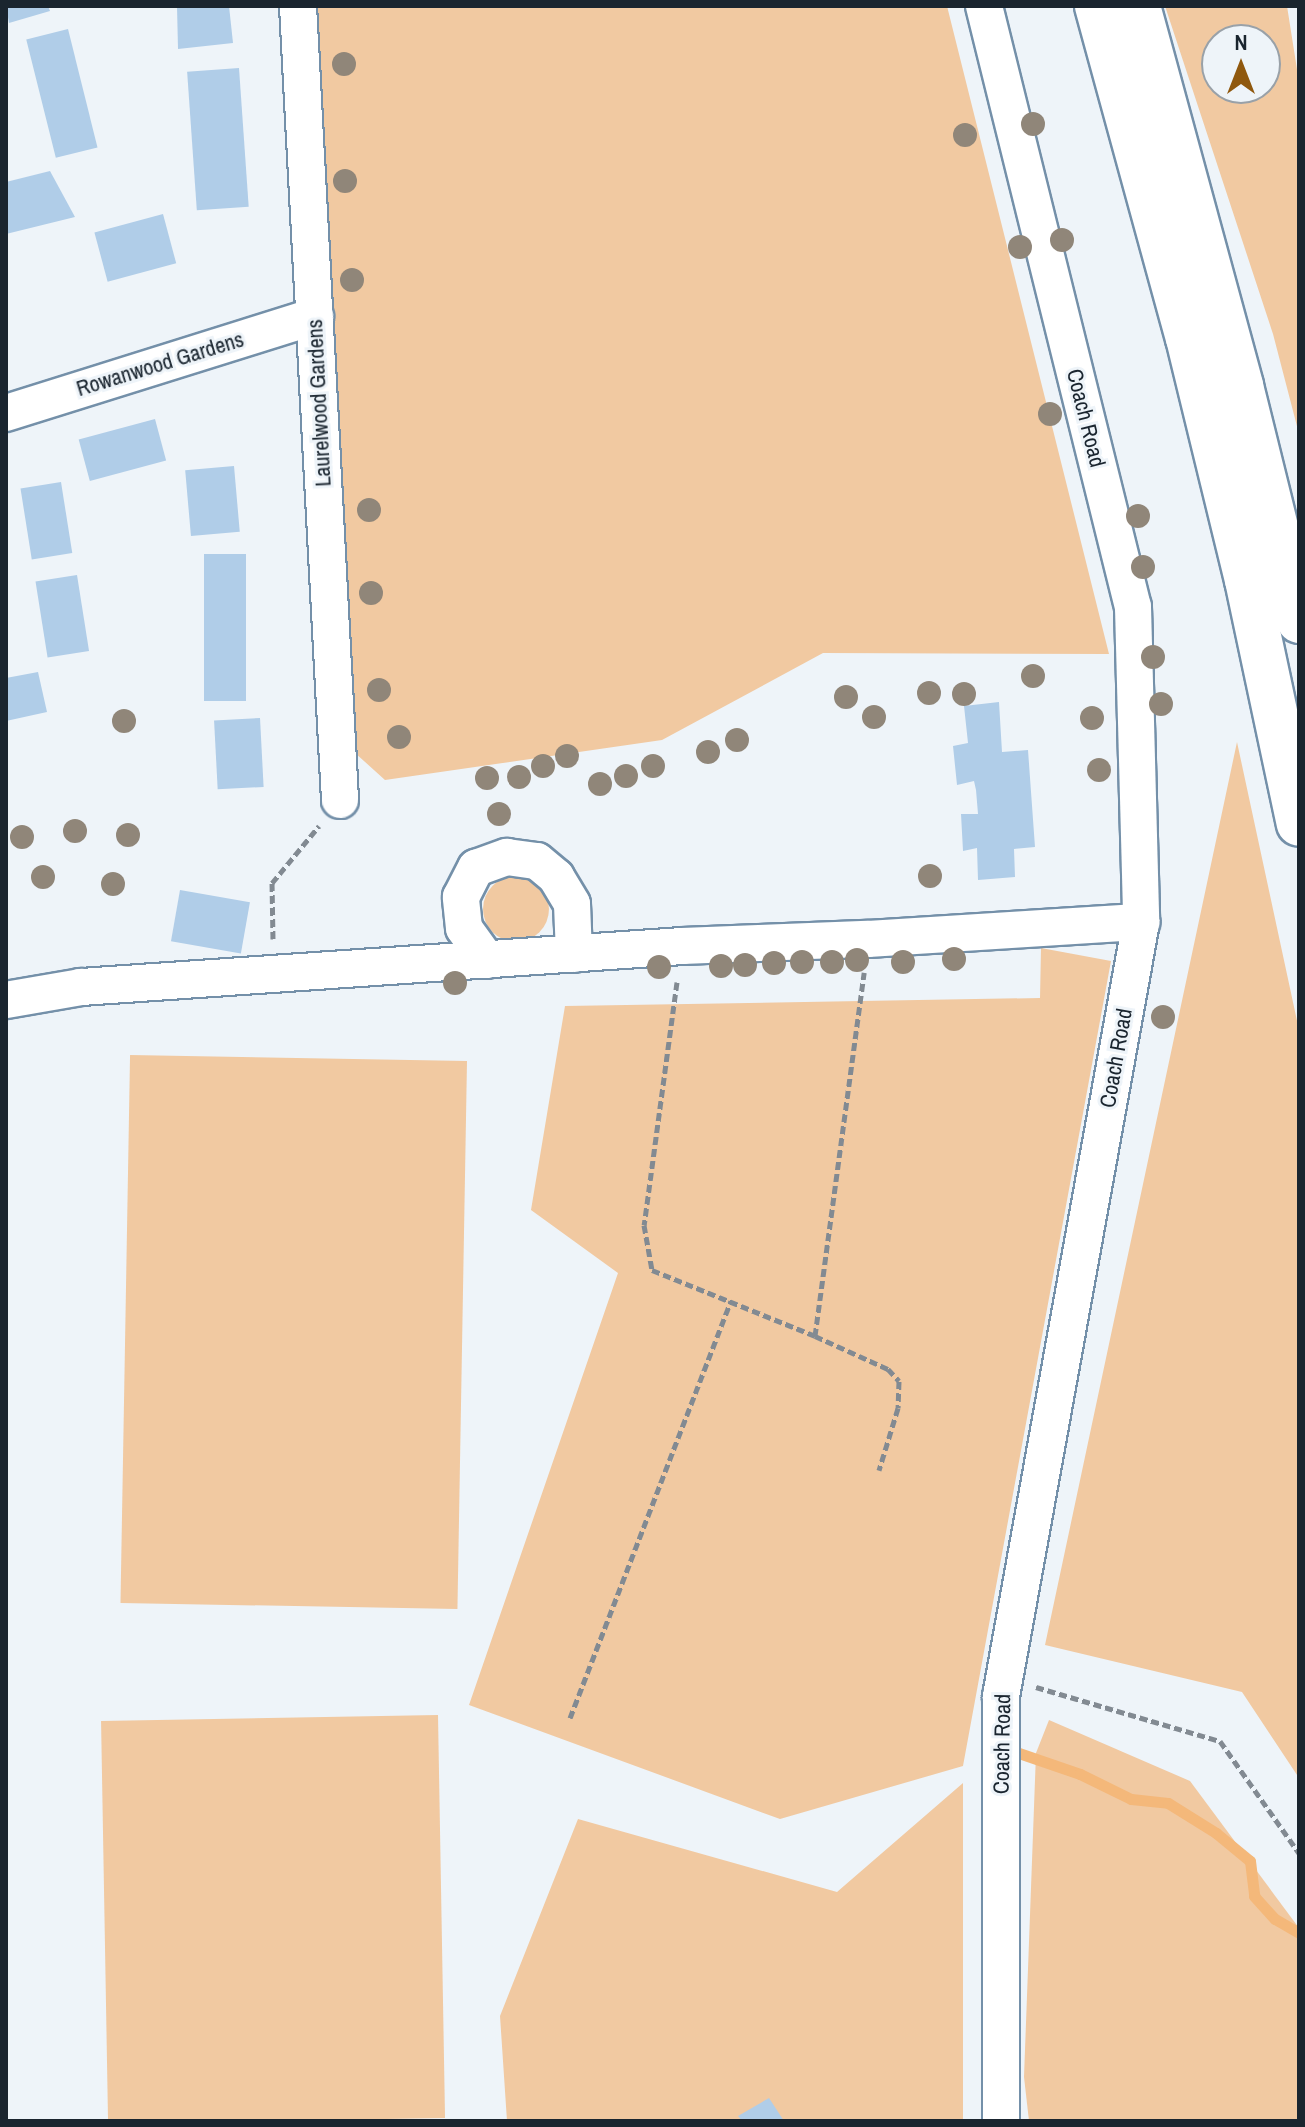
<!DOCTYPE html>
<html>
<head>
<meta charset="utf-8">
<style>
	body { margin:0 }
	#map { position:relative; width:1305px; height:2127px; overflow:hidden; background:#eef4f9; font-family:"Archivo Narrow",sans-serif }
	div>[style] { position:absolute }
	.green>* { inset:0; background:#f1c9a1; transform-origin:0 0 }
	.round { border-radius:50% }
	.stream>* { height:11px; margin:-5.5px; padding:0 5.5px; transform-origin:5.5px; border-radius:5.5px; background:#f4b87a }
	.building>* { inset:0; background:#b0cde8; transform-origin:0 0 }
	.path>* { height:5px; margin-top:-2.5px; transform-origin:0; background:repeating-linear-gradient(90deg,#828a92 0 8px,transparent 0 12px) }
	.roads { filter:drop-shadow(2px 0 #7490a9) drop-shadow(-2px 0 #7490a9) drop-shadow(0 2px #7490a9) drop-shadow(0 -2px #7490a9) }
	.minor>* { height:36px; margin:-18px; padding:0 18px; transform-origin:18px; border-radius:18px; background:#fff }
	.highway>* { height:44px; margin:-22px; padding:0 22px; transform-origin:22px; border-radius:22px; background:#fff }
	.trees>* { width:24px; height:24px; margin:-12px; border-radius:50%; background:#908679 }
	span { translate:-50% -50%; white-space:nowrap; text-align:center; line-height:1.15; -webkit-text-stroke:6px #eef4f9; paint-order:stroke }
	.street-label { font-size:22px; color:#1a252f }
	.frame { position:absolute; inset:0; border:8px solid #1a252f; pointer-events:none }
	.north { position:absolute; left:1201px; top:24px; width:80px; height:80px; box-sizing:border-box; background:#eef4f9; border:2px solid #99a1a8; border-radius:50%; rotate:0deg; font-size:22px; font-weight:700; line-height:32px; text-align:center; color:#1a252f }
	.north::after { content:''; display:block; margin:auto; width:28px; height:36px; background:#8f580e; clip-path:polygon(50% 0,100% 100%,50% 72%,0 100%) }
</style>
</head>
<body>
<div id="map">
	<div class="green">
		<div style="clip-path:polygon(310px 6px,947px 6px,1109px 654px,823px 653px,662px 740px,385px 780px,354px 752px)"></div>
		<div style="clip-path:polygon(evenodd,1165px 6px,1287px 6px,1299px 82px,1299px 434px,1273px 334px,1165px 6px,1217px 40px,1265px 40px,1265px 88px,1217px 88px,1217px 40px)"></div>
		<div style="clip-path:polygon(1237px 742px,1299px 1030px,1299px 1778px,1242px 1692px,1045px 1645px)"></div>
		<div class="round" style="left:483px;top:876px;width:66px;height:66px"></div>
		<div style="clip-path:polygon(1041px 948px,1111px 961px,963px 1766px,780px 1819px,469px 1705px,618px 1273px,531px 1210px,565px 1006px,1040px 998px)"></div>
		<div style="left:467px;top:1061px;width:548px;height:337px;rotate:91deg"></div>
		<div style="left:438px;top:1715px;width:403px;height:337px;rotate:89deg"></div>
		<div style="clip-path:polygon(1049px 1720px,1190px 1781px,1299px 1928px,1299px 2121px,1029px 2121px,1024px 2077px,1036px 1753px)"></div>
		<div style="clip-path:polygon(963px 1783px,963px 2121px,507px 2121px,500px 2016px,578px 1819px,837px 1892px)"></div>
	</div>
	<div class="stream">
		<div style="left:1010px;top:1750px;width:74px;rotate:18.9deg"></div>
		<div style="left:1080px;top:1774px;width:57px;rotate:26.1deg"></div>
		<div style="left:1131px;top:1799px;width:37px;rotate:6deg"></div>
		<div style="left:1168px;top:1803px;width:57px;rotate:32deg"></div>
		<div style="left:1216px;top:1833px;width:44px;rotate:39.5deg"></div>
		<div style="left:1250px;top:1861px;width:35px;rotate:83deg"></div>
		<div style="left:1254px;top:1896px;width:31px;rotate:48deg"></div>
		<div style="left:1275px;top:1919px;width:28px;rotate:30deg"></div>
	</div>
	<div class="building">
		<div style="clip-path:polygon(6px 6px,48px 6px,50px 11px,9px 23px)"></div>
		<div style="clip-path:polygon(177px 6px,229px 6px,233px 43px,178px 49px)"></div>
		<div style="left:68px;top:29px;width:122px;height:43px;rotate:76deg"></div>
		<div style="left:239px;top:68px;width:139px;height:52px;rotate:86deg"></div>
		<div style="clip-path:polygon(50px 171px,75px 217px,6px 234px,6px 182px)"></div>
		<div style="left:163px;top:214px;width:51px;height:71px;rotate:75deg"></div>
		<div style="left:155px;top:419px;width:43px;height:79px;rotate:75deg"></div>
		<div style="left:234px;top:466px;width:66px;height:49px;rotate:85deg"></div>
		<div style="left:61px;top:482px;width:72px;height:41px;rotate:81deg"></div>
		<div style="left:204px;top:554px;width:42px;height:147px"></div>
		<div style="left:77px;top:575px;width:77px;height:42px;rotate:81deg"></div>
		<div style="clip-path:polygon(38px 672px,47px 712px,6px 721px,6px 678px)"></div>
		<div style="clip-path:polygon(999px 702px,1002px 752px,1028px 750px,1035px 847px,1014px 849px,1015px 877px,978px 880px,977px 848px,963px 851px,961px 814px,978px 814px,976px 790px,974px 781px,957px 785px,953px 746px,968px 743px,964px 706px)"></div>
		<div style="left:260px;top:718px;width:69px;height:46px;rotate:87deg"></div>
		<div style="left:180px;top:890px;width:71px;height:52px;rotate:10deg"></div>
		<div style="clip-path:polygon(769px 2098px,784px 2121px,742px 2121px,738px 2116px)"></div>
	</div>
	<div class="path">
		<div style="left:273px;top:939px;width:56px;rotate:-91deg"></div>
		<div style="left:272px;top:883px;width:74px;rotate:-50.5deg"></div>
		<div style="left:677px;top:982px;width:245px;rotate:97.7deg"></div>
		<div style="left:644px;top:1225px;width:46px;rotate:79.9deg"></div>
		<div style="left:652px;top:1270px;width:176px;rotate:22deg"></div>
		<div style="left:815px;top:1336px;width:367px;rotate:-82.3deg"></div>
		<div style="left:815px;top:1336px;width:80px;rotate:24.3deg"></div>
		<div style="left:888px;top:1369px;width:16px;rotate:47deg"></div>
		<div style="left:899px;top:1381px;width:27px;rotate:92deg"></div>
		<div style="left:898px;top:1408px;width:65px;rotate:107deg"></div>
		<div style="left:1036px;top:1687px;width:192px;rotate:16.4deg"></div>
		<div style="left:1220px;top:1741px;width:137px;rotate:54.8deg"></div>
		<div style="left:570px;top:1718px;width:447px;rotate:-68.9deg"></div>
	</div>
	<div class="roads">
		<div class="minor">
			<div style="left:298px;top:6px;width:795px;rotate:86.97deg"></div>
			<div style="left:984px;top:6px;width:619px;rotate:76.08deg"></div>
			<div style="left:1133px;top:607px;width:315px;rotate:88.5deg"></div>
			<div style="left:1141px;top:922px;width:787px;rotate:100.25deg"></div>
			<div style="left:1001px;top:1696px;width:425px;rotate:90deg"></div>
			<div style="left:6px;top:413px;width:324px;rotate:-17.4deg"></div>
			<div style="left:487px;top:960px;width:39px;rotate:-126deg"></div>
			<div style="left:464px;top:928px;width:31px;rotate:-96deg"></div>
			<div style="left:461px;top:897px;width:33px;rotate:-63deg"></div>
			<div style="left:476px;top:868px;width:33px;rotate:-20deg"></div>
			<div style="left:507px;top:857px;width:30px;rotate:8deg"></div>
			<div style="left:537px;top:861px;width:25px;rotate:40deg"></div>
			<div style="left:556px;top:877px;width:31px;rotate:59deg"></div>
			<div style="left:572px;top:904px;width:50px;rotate:87.7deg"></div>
			<div style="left:6px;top:1000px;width:76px;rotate:-9.8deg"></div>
			<div style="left:81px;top:987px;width:602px;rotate:-3.9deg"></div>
			<div style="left:682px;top:946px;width:186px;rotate:-2.2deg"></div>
			<div style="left:868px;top:939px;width:274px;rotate:-3.6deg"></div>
		</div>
		<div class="highway">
			<div style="left:1097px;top:6px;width:344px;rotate:74.7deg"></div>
			<div style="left:1188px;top:338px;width:249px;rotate:76.3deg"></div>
			<div style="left:1247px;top:580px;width:249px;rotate:78deg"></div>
			<div style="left:1138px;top:6px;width:394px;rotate:74.8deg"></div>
			<div style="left:1241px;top:386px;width:242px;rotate:76.1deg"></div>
		</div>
	</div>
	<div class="trees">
		<div style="left:344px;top:64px"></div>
		<div style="left:1033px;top:124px"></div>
		<div style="left:965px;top:135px"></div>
		<div style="left:345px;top:181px"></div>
		<div style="left:1062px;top:240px"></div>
		<div style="left:1020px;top:247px"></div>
		<div style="left:352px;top:280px"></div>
		<div style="left:1050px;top:414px"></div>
		<div style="left:369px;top:510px"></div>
		<div style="left:1138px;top:516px"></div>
		<div style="left:1143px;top:567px"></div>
		<div style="left:371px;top:593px"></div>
		<div style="left:1153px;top:657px"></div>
		<div style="left:1033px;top:676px"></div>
		<div style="left:379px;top:690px"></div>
		<div style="left:929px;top:693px"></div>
		<div style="left:964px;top:694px"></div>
		<div style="left:846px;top:697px"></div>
		<div style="left:1161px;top:704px"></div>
		<div style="left:874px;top:717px"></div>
		<div style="left:1092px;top:718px"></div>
		<div style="left:124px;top:721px"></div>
		<div style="left:399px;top:737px"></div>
		<div style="left:737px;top:740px"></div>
		<div style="left:708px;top:752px"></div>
		<div style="left:567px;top:756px"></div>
		<div style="left:543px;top:766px"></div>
		<div style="left:653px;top:766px"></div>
		<div style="left:1099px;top:770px"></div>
		<div style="left:626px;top:776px"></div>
		<div style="left:519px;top:777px"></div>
		<div style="left:487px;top:778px"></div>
		<div style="left:600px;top:784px"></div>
		<div style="left:499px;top:814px"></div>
		<div style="left:75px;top:831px"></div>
		<div style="left:128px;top:835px"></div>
		<div style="left:22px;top:837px"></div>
		<div style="left:930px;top:876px"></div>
		<div style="left:43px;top:877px"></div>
		<div style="left:113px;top:884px"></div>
		<div style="left:954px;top:959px"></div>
		<div style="left:857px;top:960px"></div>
		<div style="left:802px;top:962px"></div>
		<div style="left:832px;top:962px"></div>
		<div style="left:903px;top:962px"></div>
		<div style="left:774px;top:963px"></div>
		<div style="left:745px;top:965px"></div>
		<div style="left:721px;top:966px"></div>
		<div style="left:659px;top:967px"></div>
		<div style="left:455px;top:983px"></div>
		<div style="left:1163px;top:1017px"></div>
	</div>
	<div class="street-label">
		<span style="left:160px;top:364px;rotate:-17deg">Rowanwood Gardens</span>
		<span style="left:319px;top:403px;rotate:-93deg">Laurelwood Gardens</span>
		<span style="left:1086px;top:418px;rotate:76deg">Coach Road</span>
		<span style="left:1116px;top:1058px;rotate:-80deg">Coach Road</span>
		<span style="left:1002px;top:1744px;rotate:-89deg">Coach Road</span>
	</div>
	<div class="frame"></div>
	<div class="north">N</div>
</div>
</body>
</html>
